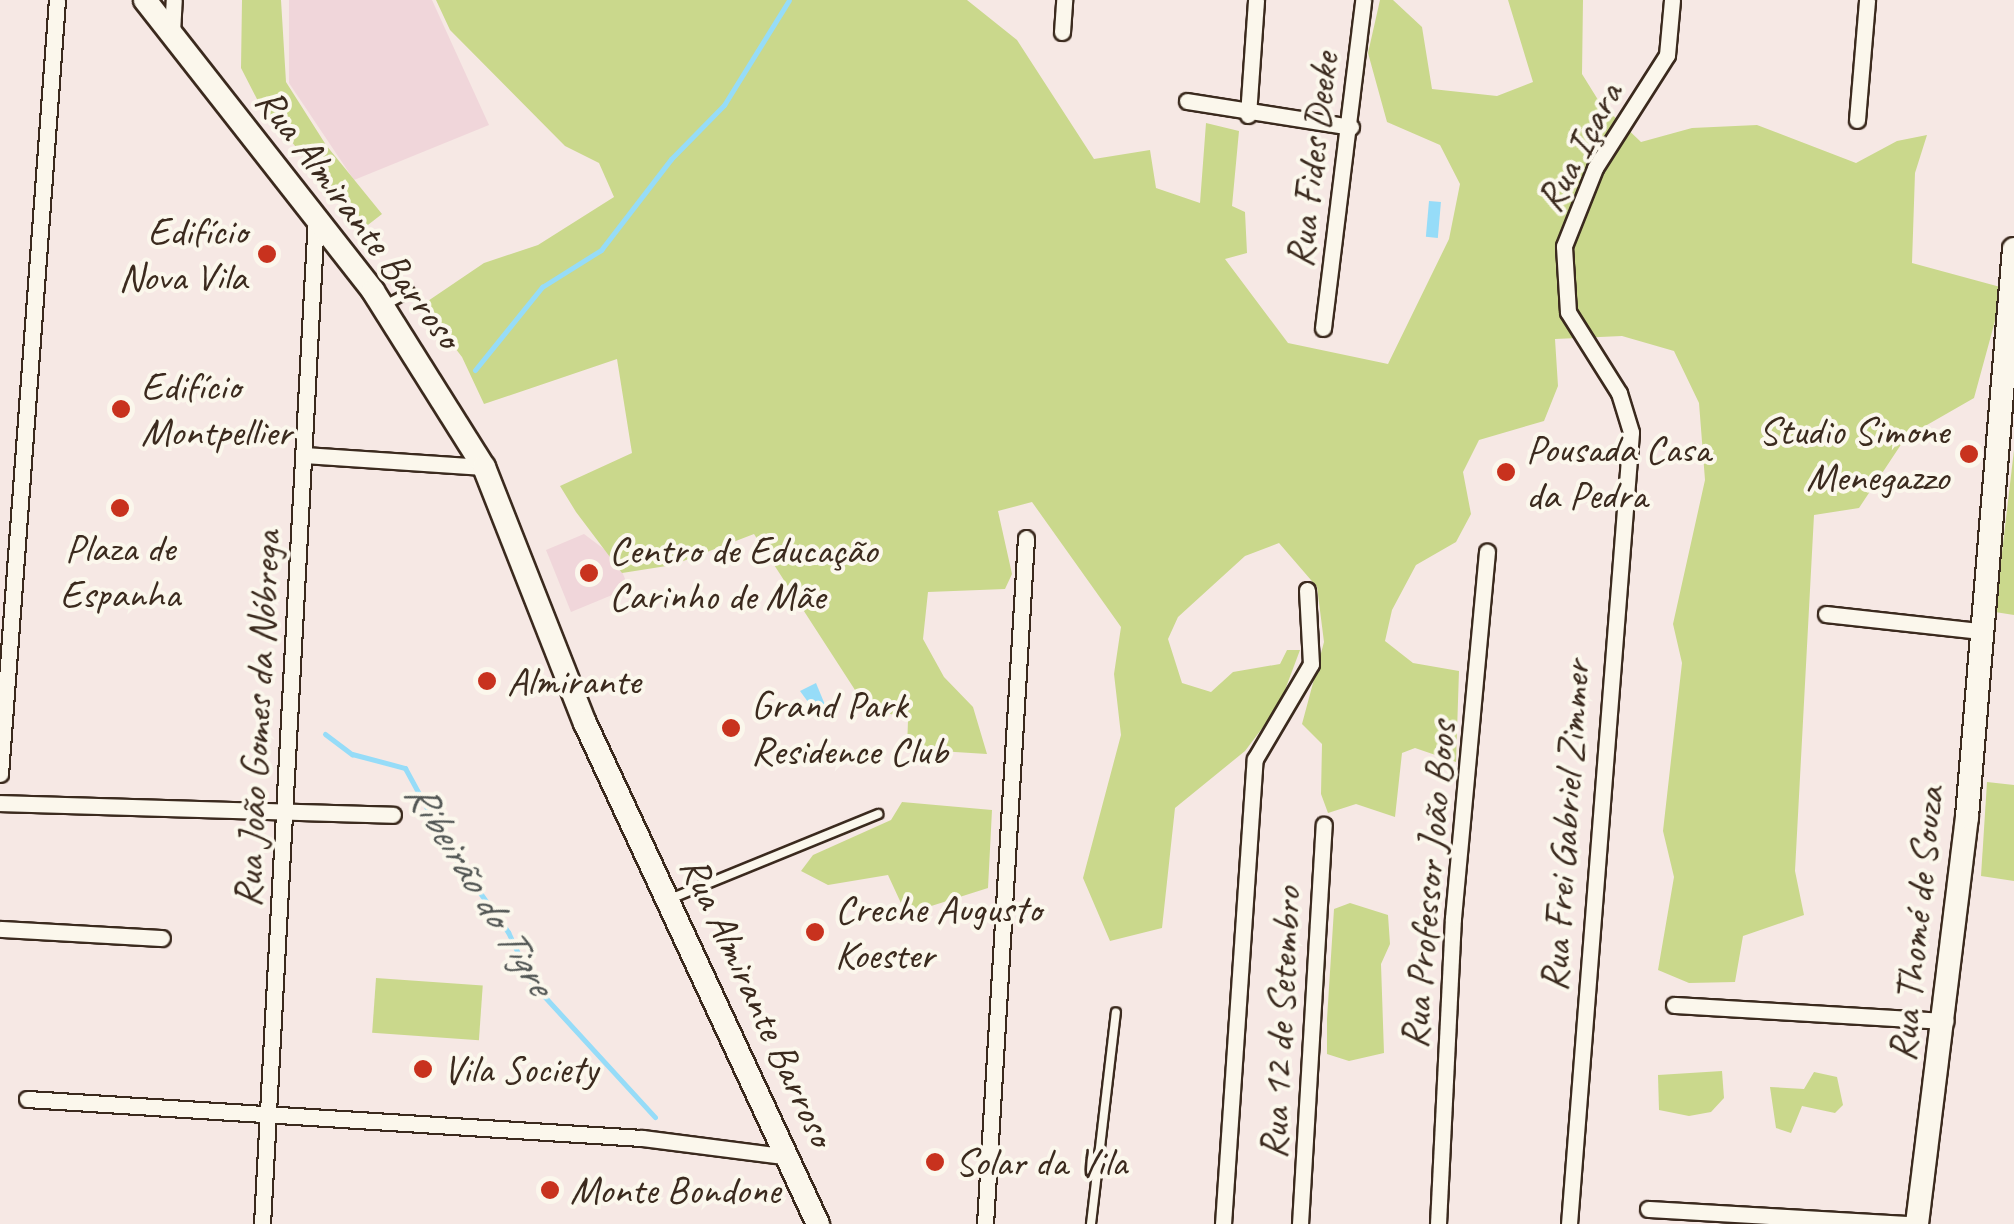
<!DOCTYPE html>
<html>
<head>
<meta charset="utf-8">
<style>
	body { margin:0 }
	#map { position:relative; width:2014px; height:1224px; overflow:hidden; background:#f6e8e4; font-family:Caveat,sans-serif }
	div>[style] { position:absolute }
	.built>* { inset:0; background:#f0d6da }
	.green>* { inset:0; background:#cad88c; transform-origin:0 0 }
	.water>* { inset:0; background:#96dcf8; transform-origin:0 0 }
	.stream>* { height:5px; margin:-2.5px; padding:0 2.5px; transform-origin:2.5px; border-radius:2.5px; background:#96dcf8 }
	.roads { filter:drop-shadow(2px 0 #3b2a1e) drop-shadow(-2px 0 #3b2a1e) drop-shadow(0 2px #3b2a1e) drop-shadow(0 -2px #3b2a1e) }
	.lane>* { height:8px; margin:-4px; padding:0 4px; transform-origin:4px; border-radius:4px; background:#fbf7ec }
	.street>* { height:15px; margin:-7.5px; padding:0 7.5px; transform-origin:7.5px; border-radius:7.5px; background:#fbf7ec }
	.secondary>* { height:22px; margin:-11px; padding:0 11px; transform-origin:11px; border-radius:11px; background:#fbf7ec }
	.dots>* { width:28px; height:28px; translate:-50% -50%; box-sizing:border-box; border:5px solid #fbf7ec; border-radius:50% }
	span { translate:-50% -50%; white-space:nowrap; text-align:center; line-height:1.15; -webkit-text-stroke:8px #fbf7ec; paint-order:stroke }
	.street-label { font-size:40px; color:#3b2a1e }
	.poi-label { font-size:40px; color:#3b2a1e }
	.right { translate:-100% -50%; text-align:right }
	.left { translate:0 -50%; text-align:left }
	.water-label { font-size:42px; color:#525654; font-style:italic }
</style>
</head>
<body>
<div id="map">
	<div class="built">
		<div style="clip-path:polygon(289px 0,432px 0,489px 125px,354px 180px,289px 83px)"></div>
		<div style="clip-path:polygon(584px 534px,616px 558px,629px 588px,571px 612px,546px 550px)"></div>
	</div>
	<div class="green">
		<div style="clip-path:polygon(242px 0,281px 0,286px 82px,326px 145px,382px 214px,364px 228px,259px 103px,241px 68px)"></div>
		<div style="clip-path:polygon(436px 0,967px 0,1017px 40px,1094px 159px,1150px 150px,1156px 188px,1200px 203px,1206px 123px,1239px 131px,1232px 206px,1245px 212px,1247px 253px,1225px 259px,1288px 343px,1388px 364px,1449px 239px,1460px 184px,1440px 145px,1387px 122px,1368px 53px,1380px 0,1393px 0,1422px 27px,1432px 89px,1497px 96px,1533px 82px,1508px 0,1583px 0,1582px 74px,1600px 103px,1641px 142px,1692px 128px,1757px 125px,1856px 163px,1897px 141px,1927px 135px,1915px 173px,1912px 263px,2004px 288px,1974px 398px,1906px 437px,1859px 508px,1814px 515px,1795px 871px,1804px 915px,1743px 936px,1735px 982px,1689px 983px,1658px 970px,1674px 877px,1663px 831px,1682px 663px,1673px 624px,1705px 480px,1699px 403px,1674px 351px,1622px 336px,1555px 339px,1558px 386px,1544px 421px,1479px 440px,1463px 472px,1471px 514px,1456px 542px,1416px 565px,1392px 610px,1385px 641px,1413px 663px,1459px 671px,1456px 762px,1415px 748px,1402px 753px,1395px 817px,1356px 804px,1328px 813px,1321px 794px,1322px 744px,1302px 724px,1324px 642px,1317px 587px,1279px 543px,1245px 556px,1178px 617px,1168px 639px,1182px 683px,1211px 692px,1233px 672px,1280px 664px,1287px 650px,1300px 650px,1279px 706px,1245px 751px,1175px 808px,1162px 928px,1110px 941px,1083px 878px,1121px 735px,1114px 674px,1121px 627px,1032px 502px,998px 511px,1012px 574px,1005px 589px,928px 592px,923px 639px,944px 677px,973px 707px,987px 754px,907px 749px,908px 720px,873px 708px,855px 690px,754px 534px,673px 565px,622px 573px,576px 512px,560px 486px,632px 453px,617px 359px,484px 404px,462px 357px,422px 305px,484px 263px,538px 245px,614px 197px,599px 163px,565px 146px,450px 30px)"></div>
		<div style="clip-path:polygon(2014px 450px,2014px 615px,1995px 612px)"></div>
		<div style="clip-path:polygon(1987px 782px,2014px 785px,2014px 881px,1981px 876px)"></div>
		<div style="clip-path:polygon(902px 802px,992px 810px,988px 888px,906px 914px,888px 875px,828px 885px,801px 871px,813px 855px,891px 820px)"></div>
		<div style="clip-path:polygon(1350px 903px,1388px 915px,1390px 944px,1381px 964px,1384px 1053px,1349px 1061px,1327px 1054px,1327px 1019px,1334px 909px)"></div>
		<div style="left:376px;top:978px;width:107px;height:55px;rotate:4deg"></div>
		<div style="clip-path:polygon(1722px 1071px,1724px 1098px,1711px 1112px,1689px 1116px,1659px 1110px,1658px 1075px)"></div>
		<div style="clip-path:polygon(1814px 1072px,1837px 1077px,1843px 1105px,1835px 1113px,1802px 1106px,1791px 1133px,1776px 1128px,1770px 1087px,1804px 1089px)"></div>
	</div>
	<div class="water">
		<div style="left:1429px;top:201px;width:12px;height:36px;rotate:5deg"></div>
		<div style="clip-path:polygon(816px 683px,828px 712px,819px 717px,800px 691px)"></div>
	</div>
	<div class="stream">
		<div style="left:475px;top:370px;width:107px;rotate:-51.1deg"></div>
		<div style="left:542px;top:287px;width:70px;rotate:-32.1deg"></div>
		<div style="left:601px;top:250px;width:115px;rotate:-52.4deg"></div>
		<div style="left:671px;top:159px;width:76px;rotate:-45.5deg"></div>
		<div style="left:724px;top:105px;width:123px;rotate:-58.2deg"></div>
		<div style="left:325px;top:734px;width:34px;rotate:37deg"></div>
		<div style="left:352px;top:754px;width:55px;rotate:14.8deg"></div>
		<div style="left:405px;top:768px;width:94px;rotate:61.5deg"></div>
		<div style="left:450px;top:851px;width:100px;rotate:54.4deg"></div>
		<div style="left:508px;top:932px;width:56px;rotate:64.8deg"></div>
		<div style="left:532px;top:983px;width:182px;rotate:47.5deg"></div>
	</div>
	<div class="roads">
		<div class="lane">
			<div style="left:387px;top:304px;width:26px;rotate:-28deg"></div>
			<div style="left:670px;top:899px;width:225px;rotate:-22.2deg"></div>
			<div style="left:1091px;top:1224px;width:213px;rotate:-83.3deg"></div>
		</div>
		<div class="street">
			<div style="left:1062px;top:32px;width:32px;rotate:-86deg"></div>
			<div style="left:172px;top:33px;width:33px;rotate:-87deg"></div>
			<div style="left:1187px;top:101px;width:166px;rotate:9deg"></div>
			<div style="left:1248px;top:115px;width:115px;rotate:-86deg"></div>
			<div style="left:1857px;top:120px;width:120px;rotate:-85.2deg"></div>
			<div style="left:1323px;top:328px;width:330px;rotate:-83deg"></div>
			<div style="left:304px;top:455px;width:180px;rotate:3.8deg"></div>
			<div style="left:1826px;top:614px;width:155px;rotate:6.3deg"></div>
			<div style="left:0;top:774px;width:776px;rotate:-85.79deg"></div>
			<div style="left:0;top:803px;width:393px;rotate:1.7deg"></div>
			<div style="left:0;top:929px;width:162px;rotate:3.2deg"></div>
			<div style="left:1674px;top:1005px;width:272px;rotate:3.4deg"></div>
			<div style="left:27px;top:1099px;width:616px;rotate:3.63deg"></div>
			<div style="left:642px;top:1138px;width:149px;rotate:7.3deg"></div>
			<div style="left:1648px;top:1209px;width:260px;rotate:3.3deg"></div>
			<div style="left:262px;top:1224px;width:1008px;rotate:-86.93deg"></div>
			<div style="left:985px;top:1224px;width:687px;rotate:-86.58deg"></div>
			<div style="left:1223px;top:1224px;width:466px;rotate:-86.1deg"></div>
			<div style="left:1255px;top:759px;width:110px;rotate:-59.5deg"></div>
			<div style="left:1311px;top:664px;width:74px;rotate:-93.1deg"></div>
			<div style="left:1300px;top:1224px;width:400px;rotate:-86.6deg"></div>
			<div style="left:1438px;top:1224px;width:306px;rotate:-87.2deg"></div>
			<div style="left:1453px;top:918px;width:368px;rotate:-84.7deg"></div>
			<div style="left:1569px;top:1224px;width:794px;rotate:-85.52deg"></div>
			<div style="left:1631px;top:432px;width:41px;rotate:-107.1deg"></div>
			<div style="left:1619px;top:393px;width:96px;rotate:-122.2deg"></div>
			<div style="left:1568px;top:312px;width:66px;rotate:-93.5deg"></div>
			<div style="left:1564px;top:246px;width:84px;rotate:-68.3deg"></div>
			<div style="left:1595px;top:168px;width:134px;rotate:-57.5deg"></div>
			<div style="left:1667px;top:55px;width:55px;rotate:-84.8deg"></div>
		</div>
		<div class="secondary">
			<div style="left:145px;top:0;width:370px;rotate:51.9deg"></div>
			<div style="left:373px;top:291px;width:208px;rotate:57.8deg"></div>
			<div style="left:484px;top:467px;width:275px;rotate:68.5deg"></div>
			<div style="left:585px;top:723px;width:553px;rotate:65.06deg"></div>
			<div style="left:1917px;top:1224px;width:410px;rotate:-83deg"></div>
			<div style="left:1967px;top:817px;width:570px;rotate:-85.27deg"></div>
		</div>
	</div>
	<div class="dots">
		<div style="left:267px;top:254px;background:#c8321e"></div>
		<div style="left:121px;top:409px;background:#c8321e"></div>
		<div style="left:1969px;top:454px;background:#c8321e"></div>
		<div style="left:1506px;top:472px;background:#c8321e"></div>
		<div style="left:120px;top:508px;background:#c8321e"></div>
		<div style="left:589px;top:573px;background:#c8321e"></div>
		<div style="left:487px;top:681px;background:#c8321e"></div>
		<div style="left:731px;top:728px;background:#c8321e"></div>
		<div style="left:815px;top:932px;background:#c8321e"></div>
		<div style="left:423px;top:1069px;background:#c8321e"></div>
		<div style="left:935px;top:1162px;background:#c8321e"></div>
		<div style="left:550px;top:1190px;background:#c8321e"></div>
	</div>
	<div class="street-label">
		<span style="left:1579px;top:147px;rotate:-62deg">Rua Içara</span>
		<span style="left:1312px;top:160px;rotate:-83deg">Rua Fides Deeke</span>
		<span style="left:359px;top:218px;rotate:53deg">Rua Almirante Barroso</span>
		<span style="left:257px;top:719px;rotate:-87deg">Rua João Gomes da Nóbrega</span>
		<span style="left:1565px;top:826px;rotate:-86deg">Rua Frei Gabriel Zimmer</span>
		<span style="left:1428px;top:885px;rotate:-85deg">Rua Professor João Boos</span>
		<span style="left:1916px;top:924px;rotate:-84deg">Rua Thomé de Souza</span>
		<span style="left:758px;top:1001px;rotate:65deg">Rua Almirante Barroso</span>
		<span style="left:1280px;top:1023px;rotate:-87deg">Rua 12 de Setembro</span>
	</div>
	<div class="poi-label">
		<span class="right" style="left:247px;top:254px">Edifício<br>Nova Vila</span>
		<span class="left" style="left:141px;top:409px">Edifício<br>Montpellier</span>
		<span class="right" style="left:1949px;top:454px">Studio Simone<br>Menegazzo</span>
		<span class="left" style="left:1526px;top:472px">Pousada Casa<br>da Pedra</span>
		<span style="left:120px;top:571px">Plaza de<br>Espanha</span>
		<span class="left" style="left:609px;top:573px">Centro de Educação<br>Carinho de Mãe</span>
		<span class="left" style="left:507px;top:681px">Almirante</span>
		<span class="left" style="left:751px;top:728px">Grand Park<br>Residence Club</span>
		<span class="left" style="left:835px;top:932px">Creche Augusto<br>Koester</span>
		<span class="left" style="left:443px;top:1069px">Vila Society</span>
		<span class="left" style="left:955px;top:1162px">Solar da Vila</span>
		<span class="left" style="left:570px;top:1190px">Monte Bondone</span>
	</div>
	<div class="water-label">
		<span style="left:479px;top:888px;rotate:58deg">Ribeirão do Tigre</span>
	</div>
</div>
</body>
</html>
